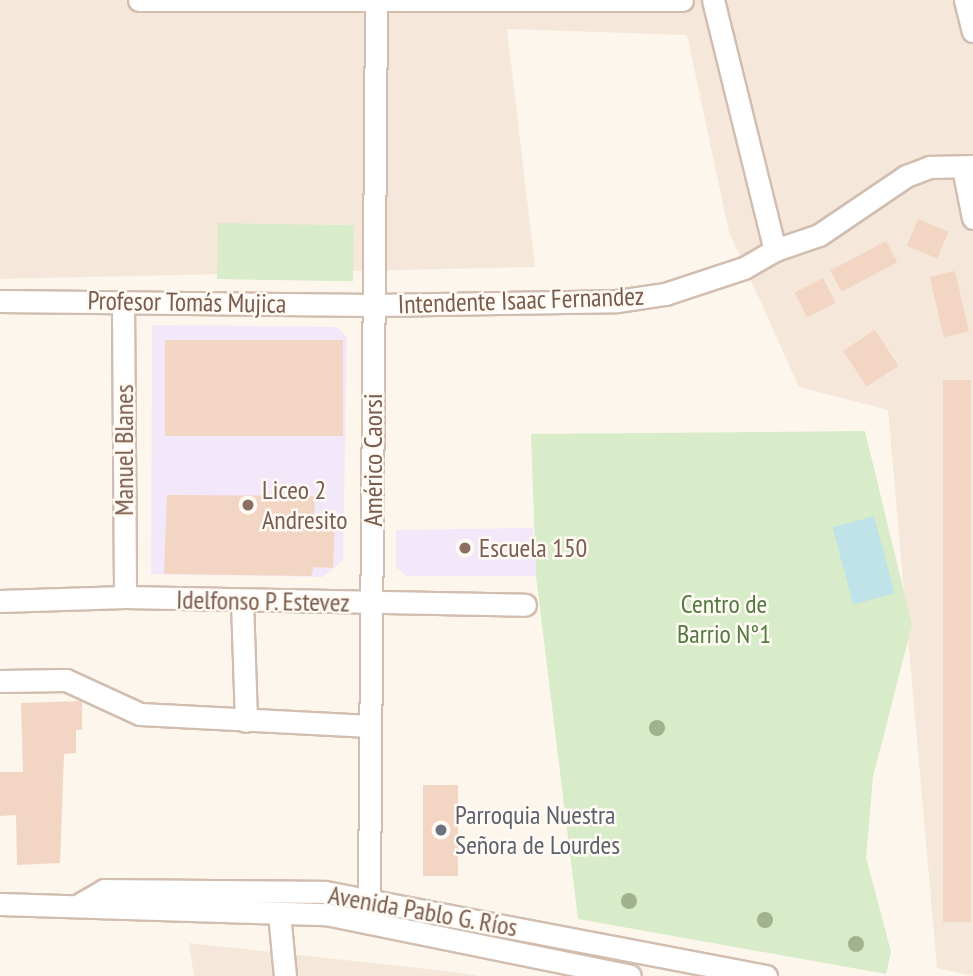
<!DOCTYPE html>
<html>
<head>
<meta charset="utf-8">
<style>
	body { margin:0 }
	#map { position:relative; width:973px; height:976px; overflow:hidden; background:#fdf6ec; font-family:"PT Sans Narrow",sans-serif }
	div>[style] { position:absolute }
	.residential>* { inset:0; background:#f5e8da }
	.education>* { inset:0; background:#f3e8fa }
	.green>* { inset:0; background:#d8ecc9; transform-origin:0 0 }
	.water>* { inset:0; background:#bfe3e8; transform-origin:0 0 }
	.building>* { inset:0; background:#f3d5c3; transform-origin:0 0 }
	.roads { filter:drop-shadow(2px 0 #d1beb0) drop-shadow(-2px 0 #d1beb0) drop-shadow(0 2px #d1beb0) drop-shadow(0 -2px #d1beb0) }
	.minor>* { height:21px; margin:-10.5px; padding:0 10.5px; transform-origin:10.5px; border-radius:10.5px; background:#fff }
	.trees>* { width:16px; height:16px; margin:-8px; border-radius:50%; background:#a0b28e }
	.dots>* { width:19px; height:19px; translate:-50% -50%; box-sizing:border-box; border:4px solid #fffaf3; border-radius:50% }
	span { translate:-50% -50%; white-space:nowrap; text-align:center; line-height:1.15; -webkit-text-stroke:5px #fffaf3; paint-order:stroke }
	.street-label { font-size:26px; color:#7a5c4d }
	.education-label { font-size:26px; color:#785e54 }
	.left { translate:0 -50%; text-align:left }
	.park-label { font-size:26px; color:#537a41 }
	.worship-label { font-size:26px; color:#5b616d }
</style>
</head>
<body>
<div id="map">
	<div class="residential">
		<div style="clip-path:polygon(0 0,973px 0,973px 976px,937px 968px,888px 410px,799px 387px,729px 232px,687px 35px,507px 29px,535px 267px,0 279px)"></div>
		<div style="clip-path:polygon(189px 943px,454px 972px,479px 976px,194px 976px)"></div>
	</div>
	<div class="education">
		<div style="clip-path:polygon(152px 325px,337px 327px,347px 337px,343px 560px,323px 577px,151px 574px)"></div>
		<div style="clip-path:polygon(533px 528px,536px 576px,406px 576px,396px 567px,396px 530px)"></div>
	</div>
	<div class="green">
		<div style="left:218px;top:223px;width:136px;height:56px;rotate:1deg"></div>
		<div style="clip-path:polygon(865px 431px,912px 625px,873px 777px,866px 857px,891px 952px,886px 974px,578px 919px,536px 576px,531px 434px)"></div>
	</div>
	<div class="water">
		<div style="left:874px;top:516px;width:80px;height:43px;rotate:75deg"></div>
	</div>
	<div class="building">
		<div style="left:918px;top:219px;width:33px;height:29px;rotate:23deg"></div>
		<div style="left:886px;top:241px;width:24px;height:63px;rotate:62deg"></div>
		<div style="left:955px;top:271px;width:62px;height:26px;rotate:77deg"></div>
		<div style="left:823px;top:278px;width:28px;height:32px;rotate:63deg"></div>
		<div style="left:875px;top:330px;width:43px;height:38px;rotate:57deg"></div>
		<div style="left:165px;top:340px;width:178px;height:96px"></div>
		<div style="left:971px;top:380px;width:542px;height:28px;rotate:90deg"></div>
		<div style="clip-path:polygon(167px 495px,315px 496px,314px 520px,335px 520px,333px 568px,314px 567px,311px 576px,164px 574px)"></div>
		<div style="clip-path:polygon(82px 701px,82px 730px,76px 730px,76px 753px,64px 754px,60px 863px,17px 865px,16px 815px,0 816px,0 772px,23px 772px,21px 703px)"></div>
		<div style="left:423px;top:785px;width:35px;height:91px"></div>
	</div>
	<div class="roads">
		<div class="minor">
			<div style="left:139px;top:0;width:543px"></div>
			<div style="left:713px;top:0;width:258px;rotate:76.1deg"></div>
			<div style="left:965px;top:0;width:32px;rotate:76deg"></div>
			<div style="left:963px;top:168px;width:51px;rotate:78.7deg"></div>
			<div style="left:0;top:301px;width:374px;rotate:0.6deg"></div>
			<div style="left:374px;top:305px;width:243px;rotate:-0.9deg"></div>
			<div style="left:617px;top:301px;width:49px;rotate:-8.3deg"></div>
			<div style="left:665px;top:294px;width:83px;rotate:-18.2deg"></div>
			<div style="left:744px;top:268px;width:36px;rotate:-30deg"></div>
			<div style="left:775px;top:250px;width:46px;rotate:-18.8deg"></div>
			<div style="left:819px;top:235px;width:105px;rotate:-34.1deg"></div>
			<div style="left:906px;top:176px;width:26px;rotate:-21deg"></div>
			<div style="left:930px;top:167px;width:43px;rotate:-1.3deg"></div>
			<div style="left:123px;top:302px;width:295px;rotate:89.6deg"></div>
			<div style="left:0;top:601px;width:125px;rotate:-1.8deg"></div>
			<div style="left:125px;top:597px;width:400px;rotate:1.1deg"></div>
			<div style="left:242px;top:601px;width:120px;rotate:88.1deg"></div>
			<div style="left:0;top:681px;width:66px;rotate:-0.9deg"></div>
			<div style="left:66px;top:680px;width:81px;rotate:24.7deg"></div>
			<div style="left:140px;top:714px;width:230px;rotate:3deg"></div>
			<div style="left:0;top:904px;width:326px;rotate:1.8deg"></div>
			<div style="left:326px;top:914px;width:310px;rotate:11.5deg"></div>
			<div style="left:80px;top:904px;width:28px;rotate:-30deg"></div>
			<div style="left:104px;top:890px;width:221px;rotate:0.5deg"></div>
			<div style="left:325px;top:892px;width:449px;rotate:10.8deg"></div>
			<div style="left:279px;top:913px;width:63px;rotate:84.6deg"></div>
			<div style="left:364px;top:920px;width:24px;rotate:-78deg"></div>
			<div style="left:369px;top:897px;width:897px;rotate:-89.55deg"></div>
		</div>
	</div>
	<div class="trees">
		<div style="left:657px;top:728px"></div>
		<div style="left:629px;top:901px"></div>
		<div style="left:765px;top:920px"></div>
		<div style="left:856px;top:944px"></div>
	</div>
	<div class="dots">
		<div style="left:248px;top:505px;background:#8d6e63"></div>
		<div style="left:465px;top:548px;background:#8d6e63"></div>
		<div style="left:441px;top:830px;background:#6b7280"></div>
	</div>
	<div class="street-label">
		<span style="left:521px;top:300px;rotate:-2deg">Intendente Isaac Fernandez</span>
		<span style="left:187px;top:302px;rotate:1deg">Profesor Tomás Mujica</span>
		<span style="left:124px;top:450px;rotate:-90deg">Manuel Blanes</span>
		<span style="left:373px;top:460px;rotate:-90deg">Américo Caorsi</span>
		<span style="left:263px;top:601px;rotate:1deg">Idelfonso P. Estevez</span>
		<span style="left:423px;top:911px;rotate:10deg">Avenida Pablo G. Ríos</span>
	</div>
	<div class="education-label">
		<span class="left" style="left:262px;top:505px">Liceo 2<br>Andresito</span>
		<span class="left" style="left:479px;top:548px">Escuela 150</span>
	</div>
	<div class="park-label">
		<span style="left:724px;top:619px">Centro de<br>Barrio N°1</span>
	</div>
	<div class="worship-label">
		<span class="left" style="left:455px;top:830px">Parroquia Nuestra<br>Señora de Lourdes</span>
	</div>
</div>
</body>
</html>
